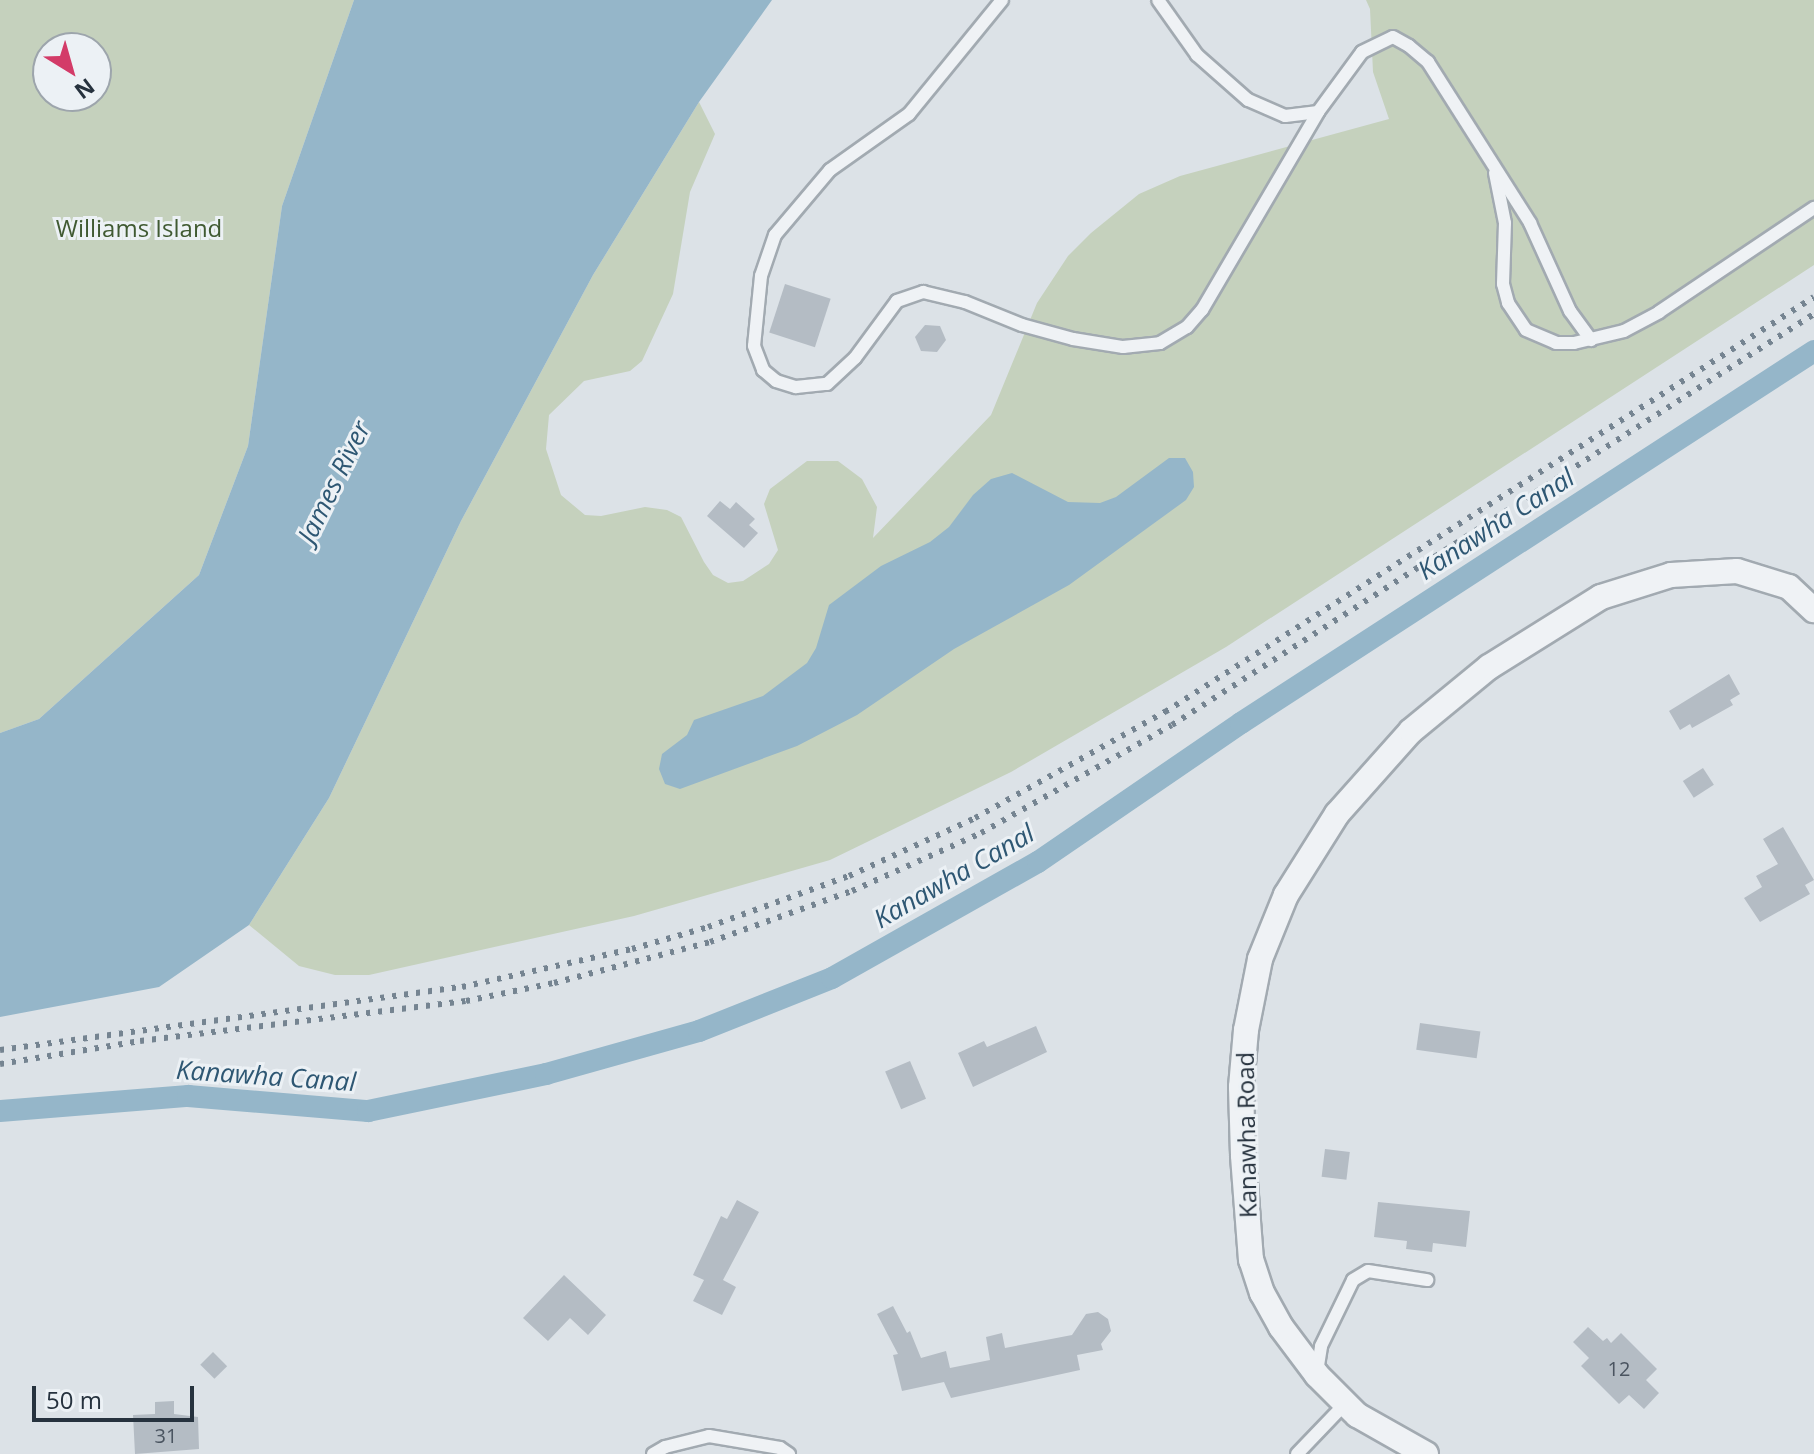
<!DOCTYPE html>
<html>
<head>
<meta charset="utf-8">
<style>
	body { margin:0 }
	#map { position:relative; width:1814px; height:1454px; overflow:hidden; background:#dce2e7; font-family:"Open Sans",sans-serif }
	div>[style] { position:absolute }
	.green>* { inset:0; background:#c5d1bd }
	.water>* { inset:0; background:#95b6c9 }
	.canal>* { height:22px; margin:-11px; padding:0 11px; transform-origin:11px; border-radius:11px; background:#95b6c9 }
	.building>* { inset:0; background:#b4bcc4; transform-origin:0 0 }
	.roads { filter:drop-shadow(2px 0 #a2aab1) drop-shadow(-2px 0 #a2aab1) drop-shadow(0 2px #a2aab1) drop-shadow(0 -2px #a2aab1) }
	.lane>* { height:12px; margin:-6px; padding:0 6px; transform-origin:6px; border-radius:6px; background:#eff2f5 }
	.street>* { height:24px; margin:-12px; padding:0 12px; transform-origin:12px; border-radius:12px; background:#eff2f5 }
	.rail>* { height:6px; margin-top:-3px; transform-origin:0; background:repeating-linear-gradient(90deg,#758491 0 4px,transparent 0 12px) }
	span { translate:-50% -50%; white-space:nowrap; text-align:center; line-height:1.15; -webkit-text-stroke:6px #ecf1f5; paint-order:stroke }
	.number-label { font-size:20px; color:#4a5460 }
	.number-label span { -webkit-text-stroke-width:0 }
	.park-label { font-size:24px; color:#405a32 }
	.street-label { font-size:24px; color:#26323e }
	.water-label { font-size:26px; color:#2e5773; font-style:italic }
	.north { position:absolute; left:32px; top:32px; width:80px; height:80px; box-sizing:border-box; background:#ecf1f5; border:2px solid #9da5ac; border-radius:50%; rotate:143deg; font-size:22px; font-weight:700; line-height:32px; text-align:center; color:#26323e }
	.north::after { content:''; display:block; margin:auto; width:28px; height:36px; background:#d33b68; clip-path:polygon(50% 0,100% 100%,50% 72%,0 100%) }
	.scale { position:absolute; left:32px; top:1386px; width:162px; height:36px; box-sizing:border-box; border:4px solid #26323e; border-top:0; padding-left:10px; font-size:24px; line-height:28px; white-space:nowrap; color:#26323e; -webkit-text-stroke:6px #ecf1f5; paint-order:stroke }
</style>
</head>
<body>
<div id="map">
	<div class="green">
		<div style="clip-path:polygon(evenodd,0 0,354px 0,282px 206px,248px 446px,199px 575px,39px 719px,0 733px,0 0,48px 48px,96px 48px,96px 96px,48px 96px,48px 48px)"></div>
		<div style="clip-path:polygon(1366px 0,1814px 0,1814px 265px,1226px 647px,1011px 772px,830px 860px,634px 916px,369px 975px,335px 975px,299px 966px,249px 925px,329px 798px,461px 521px,593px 275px,699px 102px,715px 134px,690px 192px,673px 294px,642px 361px,630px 371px,584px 381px,549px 415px,546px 449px,561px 495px,585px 515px,601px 516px,645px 507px,667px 510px,681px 517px,704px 562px,713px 575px,728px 583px,743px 581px,769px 564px,778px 550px,764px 504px,770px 489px,807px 461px,838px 461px,862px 479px,877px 507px,873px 538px,991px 415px,1037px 303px,1068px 256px,1091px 233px,1139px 194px,1180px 176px,1389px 119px,1373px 72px,1370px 9px)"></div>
	</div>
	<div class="water">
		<div style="clip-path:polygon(354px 0,772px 0,699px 102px,593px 275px,461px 521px,329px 798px,249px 925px,159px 987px,0 1017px,0 733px,39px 719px,199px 575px,248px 446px,282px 206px)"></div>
		<div style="clip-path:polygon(1169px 458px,1185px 458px,1193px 472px,1194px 487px,1186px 500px,1069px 585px,954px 649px,857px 715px,797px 746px,680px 789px,665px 784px,659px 769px,662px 754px,687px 735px,694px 720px,763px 696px,807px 663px,816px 648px,829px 605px,881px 566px,930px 542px,949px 527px,973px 495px,991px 479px,1012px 473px,1068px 502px,1100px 503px,1116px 497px)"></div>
	</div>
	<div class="canal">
		<div style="left:0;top:1111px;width:189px;rotate:-4.6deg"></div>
		<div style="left:188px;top:1096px;width:181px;rotate:4.8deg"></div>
		<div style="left:368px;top:1111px;width:182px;rotate:-11.7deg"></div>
		<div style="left:546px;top:1074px;width:159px;rotate:-15.7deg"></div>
		<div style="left:699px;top:1031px;width:143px;rotate:-21.7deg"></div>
		<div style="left:832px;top:978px;width:236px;rotate:-29.4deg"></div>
		<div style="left:1038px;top:862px;width:246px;rotate:-34.4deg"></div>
		<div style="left:1241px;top:723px;width:683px;rotate:-32.99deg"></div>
	</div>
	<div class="building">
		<div style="left:785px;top:284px;width:48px;height:51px;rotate:18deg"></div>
		<div style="clip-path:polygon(925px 325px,940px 326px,946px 340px,937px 352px,921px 351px,915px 337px)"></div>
		<div style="clip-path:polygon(720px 501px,730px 509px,736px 502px,755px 519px,749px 525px,758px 533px,744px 548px,707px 516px)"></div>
		<div style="clip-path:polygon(1729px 674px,1740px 694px,1730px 700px,1733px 705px,1692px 728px,1690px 724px,1680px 730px,1669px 711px)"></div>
		<div style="left:1703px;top:768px;width:20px;height:24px;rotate:57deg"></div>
		<div style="clip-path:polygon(1783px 827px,1814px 880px,1805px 885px,1810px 894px,1760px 922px,1744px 898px,1762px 887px,1756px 876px,1778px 864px,1763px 839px)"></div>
		<div style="left:1420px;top:1023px;width:61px;height:27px;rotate:8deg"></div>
		<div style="clip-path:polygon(1036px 1026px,1047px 1052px,973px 1087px,958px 1053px,984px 1041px,987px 1047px)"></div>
		<div style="left:910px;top:1061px;width:41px;height:27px;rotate:67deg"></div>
		<div style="left:1325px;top:1149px;width:25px;height:28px;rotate:7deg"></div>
		<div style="clip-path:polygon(737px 1200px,759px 1212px,723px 1280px,736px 1287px,722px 1315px,693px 1301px,704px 1280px,693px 1275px,721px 1216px,727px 1219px)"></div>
		<div style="clip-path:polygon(1378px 1202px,1470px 1211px,1466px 1247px,1433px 1243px,1432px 1252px,1406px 1249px,1407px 1241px,1374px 1237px)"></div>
		<div style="clip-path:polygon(564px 1275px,606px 1315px,588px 1335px,570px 1318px,548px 1341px,523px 1318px)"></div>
		<div style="clip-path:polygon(893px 1306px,907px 1333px,910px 1331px,921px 1358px,946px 1351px,950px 1368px,990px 1360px,986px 1337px,1002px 1333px,1005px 1348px,1072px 1335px,1086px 1314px,1098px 1312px,1108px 1319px,1111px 1331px,1101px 1344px,1103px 1350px,1077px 1355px,1080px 1370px,951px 1398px,944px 1382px,902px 1391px,893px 1355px,898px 1354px,877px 1314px)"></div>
		<div style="clip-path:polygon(1588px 1327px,1603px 1341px,1607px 1338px,1611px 1343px,1621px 1333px,1657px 1369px,1646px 1380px,1659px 1393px,1644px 1409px,1629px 1395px,1619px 1404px,1581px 1366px,1589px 1358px,1573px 1342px)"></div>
		<div style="left:213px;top:1352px;width:20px;height:18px;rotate:45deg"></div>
		<div style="clip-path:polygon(174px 1401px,174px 1414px,198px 1417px,199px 1449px,135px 1454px,133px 1415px,155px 1414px,155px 1402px)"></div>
	</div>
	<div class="roads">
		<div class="lane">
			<div style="left:1002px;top:0;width:147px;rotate:129.2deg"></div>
			<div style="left:909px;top:114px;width:97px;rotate:144.7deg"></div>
			<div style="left:830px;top:170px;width:85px;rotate:130.2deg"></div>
			<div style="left:775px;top:235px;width:43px;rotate:108.9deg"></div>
			<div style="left:761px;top:276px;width:70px;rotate:95.7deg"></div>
			<div style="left:754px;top:346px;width:26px;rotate:69deg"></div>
			<div style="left:763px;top:370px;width:17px;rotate:40deg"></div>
			<div style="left:776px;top:381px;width:21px;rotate:17deg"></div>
			<div style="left:796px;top:387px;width:31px;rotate:-6deg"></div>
			<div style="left:827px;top:384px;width:38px;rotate:-43deg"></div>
			<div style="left:855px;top:358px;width:71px;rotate:-53.6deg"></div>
			<div style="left:897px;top:301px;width:28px;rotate:-19deg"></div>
			<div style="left:923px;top:292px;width:43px;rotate:13.4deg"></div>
			<div style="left:965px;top:302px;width:61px;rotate:22deg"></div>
			<div style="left:1022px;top:325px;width:53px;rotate:15.4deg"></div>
			<div style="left:1073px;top:339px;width:51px;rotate:9.1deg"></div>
			<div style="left:1123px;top:347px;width:37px;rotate:-6deg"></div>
			<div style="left:1160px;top:343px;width:31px;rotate:-31deg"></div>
			<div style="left:1187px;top:327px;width:23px;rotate:-49deg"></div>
			<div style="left:1202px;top:310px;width:229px;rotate:-59.6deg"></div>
			<div style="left:1318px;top:112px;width:33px;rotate:173deg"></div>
			<div style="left:1285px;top:116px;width:40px;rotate:-156.6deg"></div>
			<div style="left:1248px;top:100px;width:68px;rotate:-138.6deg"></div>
			<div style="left:1197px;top:55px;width:67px;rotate:-125.3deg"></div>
			<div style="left:1318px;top:112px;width:74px;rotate:-53.7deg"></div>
			<div style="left:1362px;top:52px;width:34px;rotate:-26deg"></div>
			<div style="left:1393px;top:37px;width:18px;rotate:29deg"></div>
			<div style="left:1409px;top:46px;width:25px;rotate:40deg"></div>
			<div style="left:1428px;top:62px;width:191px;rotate:57.6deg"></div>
			<div style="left:1530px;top:223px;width:97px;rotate:65.6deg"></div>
			<div style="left:1570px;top:311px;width:36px;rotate:54deg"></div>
			<div style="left:1495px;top:173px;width:51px;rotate:78.7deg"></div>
			<div style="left:1505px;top:223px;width:61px;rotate:91.9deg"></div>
			<div style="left:1503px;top:284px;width:20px;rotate:75deg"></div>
			<div style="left:1508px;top:303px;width:32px;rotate:56deg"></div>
			<div style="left:1526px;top:330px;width:33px;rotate:23deg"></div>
			<div style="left:1556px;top:343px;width:18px"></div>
			<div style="left:1574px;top:343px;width:51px;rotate:-13.5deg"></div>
			<div style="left:1624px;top:331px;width:40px;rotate:-28deg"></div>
			<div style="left:1659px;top:312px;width:187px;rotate:-33.9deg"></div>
			<div style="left:1317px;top:1372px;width:26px;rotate:-81deg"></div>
			<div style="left:1321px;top:1346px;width:73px;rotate:-64.1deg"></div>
			<div style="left:1353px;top:1280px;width:17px;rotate:-31deg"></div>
			<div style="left:1368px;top:1271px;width:60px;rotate:8.7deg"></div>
			<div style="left:653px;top:1454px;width:14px;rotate:-30deg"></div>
			<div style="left:665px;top:1447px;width:45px;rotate:-14deg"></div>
			<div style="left:709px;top:1436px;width:72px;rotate:9.6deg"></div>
			<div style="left:780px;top:1448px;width:11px;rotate:34deg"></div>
			<div style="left:1297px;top:1454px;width:69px;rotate:-46.2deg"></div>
		</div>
		<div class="street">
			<div style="left:1426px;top:1454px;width:79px;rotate:-150.5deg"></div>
			<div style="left:1357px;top:1415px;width:57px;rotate:-135deg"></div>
			<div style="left:1317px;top:1375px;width:60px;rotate:-126.9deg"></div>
			<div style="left:1281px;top:1327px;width:39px;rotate:-119deg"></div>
			<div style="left:1262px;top:1293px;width:35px;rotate:-108deg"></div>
			<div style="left:1251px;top:1260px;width:105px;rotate:-94.4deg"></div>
			<div style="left:1243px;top:1155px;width:68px;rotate:-91.7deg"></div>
			<div style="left:1241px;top:1087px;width:57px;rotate:-85deg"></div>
			<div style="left:1246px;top:1030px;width:72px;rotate:-78.8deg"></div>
			<div style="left:1260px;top:959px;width:69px;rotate:-67.9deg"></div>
			<div style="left:1286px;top:895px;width:96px;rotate:-57.8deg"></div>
			<div style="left:1337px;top:814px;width:111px;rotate:-48.3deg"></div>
			<div style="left:1411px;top:731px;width:101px;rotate:-39.4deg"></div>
			<div style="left:1489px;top:667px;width:132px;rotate:-32deg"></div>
			<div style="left:1601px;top:597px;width:73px;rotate:-17.4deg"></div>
			<div style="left:1671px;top:575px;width:66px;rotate:-3.5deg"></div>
			<div style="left:1737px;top:571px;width:54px;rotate:17.1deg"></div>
			<div style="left:1789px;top:587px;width:34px;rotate:43deg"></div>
		</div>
	</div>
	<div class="rail">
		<div style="left:0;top:1050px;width:466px;rotate:-7.8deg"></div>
		<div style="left:462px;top:987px;width:174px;rotate:-12.6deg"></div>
		<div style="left:632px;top:949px;width:79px;rotate:-16.1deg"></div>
		<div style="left:708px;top:927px;width:150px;rotate:-19.9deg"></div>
		<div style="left:849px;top:876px;width:139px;rotate:-24.7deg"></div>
		<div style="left:975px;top:818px;width:218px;rotate:-29.2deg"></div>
		<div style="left:1165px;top:712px;width:770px;rotate:-32.6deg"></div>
		<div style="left:0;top:1064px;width:142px;rotate:-9.3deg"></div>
		<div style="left:140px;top:1041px;width:328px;rotate:-7deg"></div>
		<div style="left:466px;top:1001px;width:90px;rotate:-11.6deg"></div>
		<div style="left:554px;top:983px;width:161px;rotate:-14.7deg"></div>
		<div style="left:710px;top:942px;width:151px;rotate:-19.8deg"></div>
		<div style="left:852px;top:891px;width:141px;rotate:-24.2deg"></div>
		<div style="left:981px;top:833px;width:219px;rotate:-29.5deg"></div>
		<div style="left:1172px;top:725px;width:762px;rotate:-32.63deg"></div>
	</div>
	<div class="number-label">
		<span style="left:1619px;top:1368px">12</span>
		<span style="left:166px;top:1435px">31</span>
	</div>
	<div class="park-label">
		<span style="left:139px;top:228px">Williams Island</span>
	</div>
	<div class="street-label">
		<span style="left:1246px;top:1135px;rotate:-91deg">Kanawha Road</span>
	</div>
	<div class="water-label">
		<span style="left:334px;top:482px;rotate:-64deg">James River</span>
		<span style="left:1496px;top:524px;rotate:-33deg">Kanawha Canal</span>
		<span style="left:954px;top:876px;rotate:-30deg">Kanawha Canal</span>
		<span style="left:266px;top:1076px;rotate:4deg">Kanawha Canal</span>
	</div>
	<div class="north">N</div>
	<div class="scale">50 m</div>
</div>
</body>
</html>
